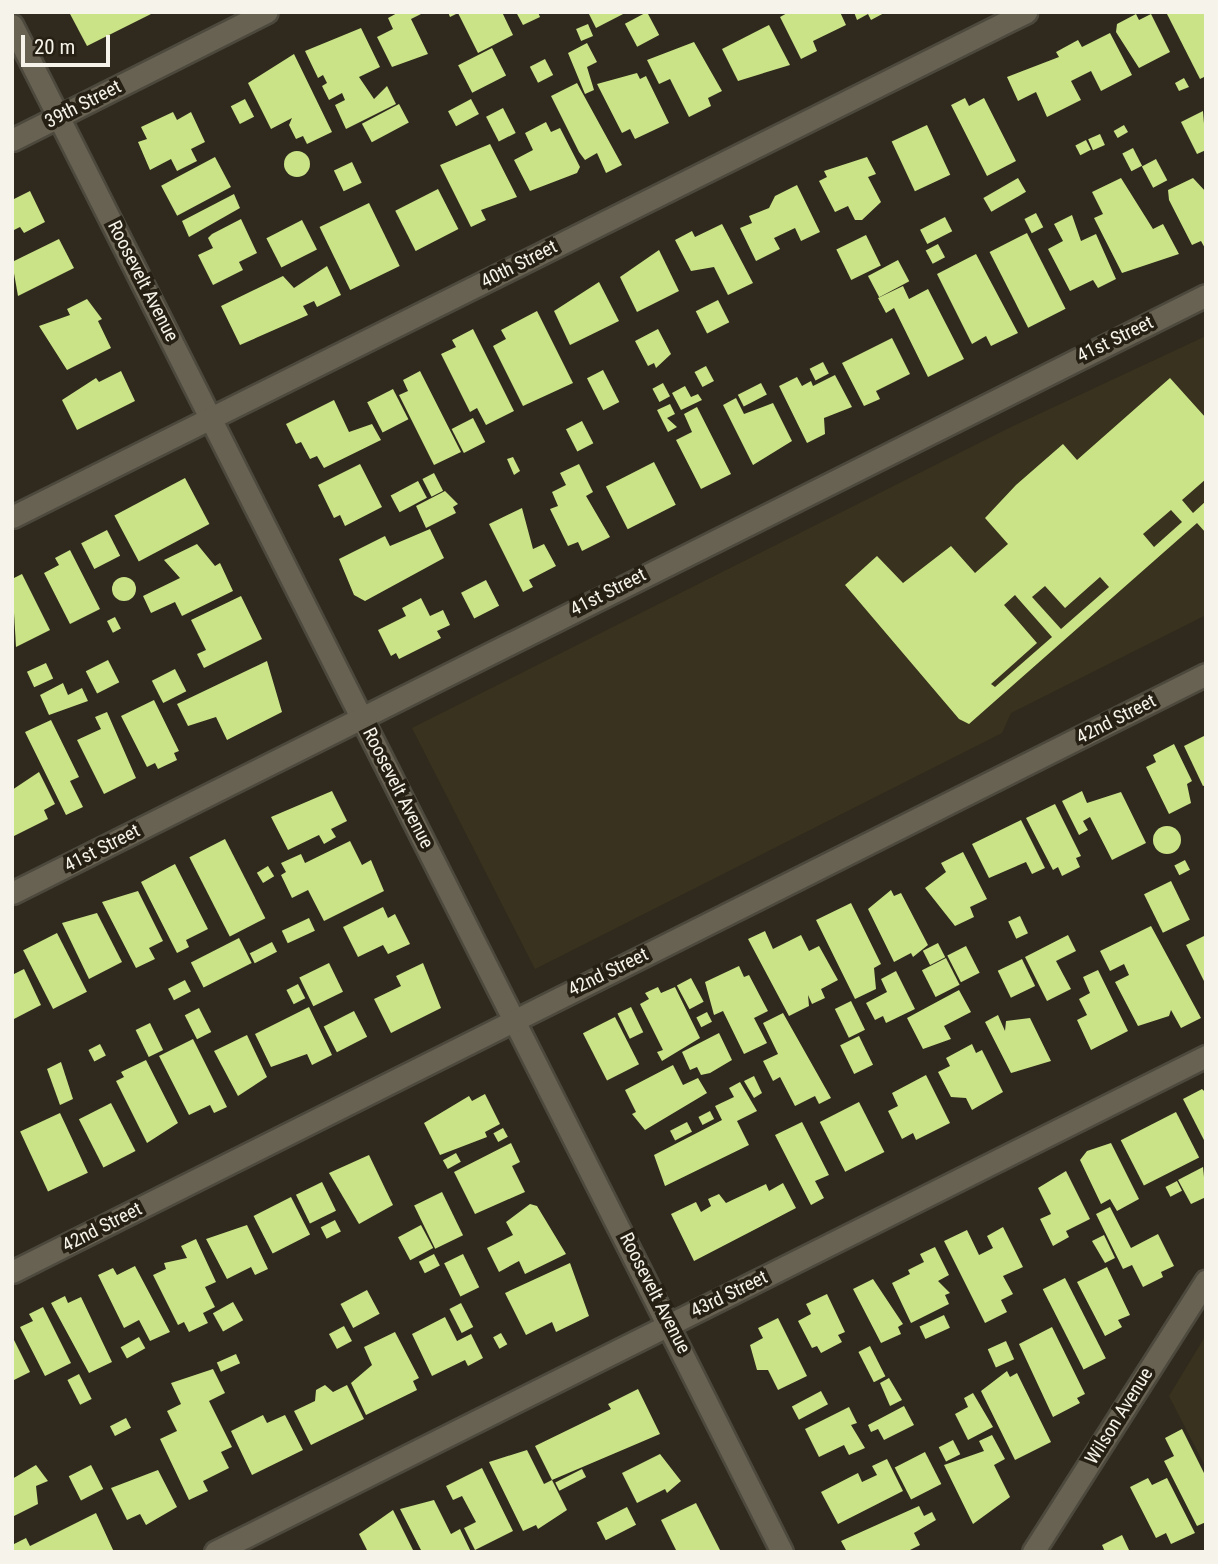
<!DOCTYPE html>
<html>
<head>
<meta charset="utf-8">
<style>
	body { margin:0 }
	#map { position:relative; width:1218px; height:1564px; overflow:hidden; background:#2f2a1d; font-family:"Roboto Condensed",sans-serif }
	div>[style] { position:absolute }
	.built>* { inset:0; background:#39321e }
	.building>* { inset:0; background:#cae387; transform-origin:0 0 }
	.round { border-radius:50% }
	.roads { filter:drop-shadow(2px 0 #4d493d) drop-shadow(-2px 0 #4d493d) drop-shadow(0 2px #4d493d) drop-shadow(0 -2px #4d493d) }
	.minor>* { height:21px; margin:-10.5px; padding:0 10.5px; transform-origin:10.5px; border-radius:10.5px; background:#686253 }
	span { translate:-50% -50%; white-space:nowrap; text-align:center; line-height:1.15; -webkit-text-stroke:7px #252013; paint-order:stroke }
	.street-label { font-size:19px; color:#f6f3ea }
	.frame { position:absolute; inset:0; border:14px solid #f6f3ea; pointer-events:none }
	.scale { position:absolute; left:21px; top:35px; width:89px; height:32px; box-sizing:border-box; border:4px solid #f6f3ea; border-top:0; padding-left:9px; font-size:21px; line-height:24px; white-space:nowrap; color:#f6f3ea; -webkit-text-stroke:5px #252013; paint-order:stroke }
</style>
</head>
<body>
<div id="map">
	<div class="built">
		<div style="clip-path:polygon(1206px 336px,1206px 615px,1011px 713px,1002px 733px,535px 969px,412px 728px,1007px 429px)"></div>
		<div style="clip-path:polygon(1206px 1335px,1206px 1468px,1169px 1396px)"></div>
	</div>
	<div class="building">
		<div style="clip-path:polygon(69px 12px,155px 12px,87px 46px)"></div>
		<div style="clip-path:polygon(399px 12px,425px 12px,411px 19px,428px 54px,392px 67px,377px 37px,393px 29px,388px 18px)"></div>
		<div style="clip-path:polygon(448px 12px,502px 12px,513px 35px,478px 53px,458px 13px,450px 17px)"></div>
		<div style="clip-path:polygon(516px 12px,538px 12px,540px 17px,523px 25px)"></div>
		<div style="clip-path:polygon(588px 12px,627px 12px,596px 28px)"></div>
		<div style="left:647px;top:12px;width:26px;height:25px;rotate:62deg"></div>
		<div style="clip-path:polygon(789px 12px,840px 12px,846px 25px,813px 41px,817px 51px,801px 59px,780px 17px)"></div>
		<div style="clip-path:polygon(854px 12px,886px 12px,871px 20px,868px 14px,857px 20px)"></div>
		<div style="clip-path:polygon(1166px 12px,1206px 12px,1206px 76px,1200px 79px)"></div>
		<div style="clip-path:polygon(1136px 14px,1139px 20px,1151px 14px,1170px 52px,1139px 68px,1116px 32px,1117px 24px)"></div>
		<div style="left:588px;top:24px;width:13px;height:13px;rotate:67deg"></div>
		<div style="clip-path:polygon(769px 25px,790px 65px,738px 81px,722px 49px)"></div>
		<div style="clip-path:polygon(361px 28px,380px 67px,359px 77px,374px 99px,387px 86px,396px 104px,346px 129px,335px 105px,345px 100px,342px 93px,329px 100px,322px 86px,327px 83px,323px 75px,318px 78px,305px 51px)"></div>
		<div style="clip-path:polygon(1110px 33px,1132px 75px,1101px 91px,1091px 71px,1071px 81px,1081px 100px,1047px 117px,1036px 92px,1018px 101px,1007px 77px,1059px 57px,1056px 52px,1078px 40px,1082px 47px)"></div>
		<div style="clip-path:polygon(694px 42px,722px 91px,708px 98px,711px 106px,689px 117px,670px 79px,659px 84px,647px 60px)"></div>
		<div style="clip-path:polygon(587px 43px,597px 62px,587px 67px,594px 90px,585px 94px,568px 53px)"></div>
		<div style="left:492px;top:48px;width:31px;height:38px;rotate:63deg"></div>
		<div style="clip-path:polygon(294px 54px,332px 132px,307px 144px,303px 136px,296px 139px,289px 125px,292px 118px,271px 129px,248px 83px)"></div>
		<div style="left:545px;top:59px;width:18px;height:17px;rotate:63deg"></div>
		<div style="clip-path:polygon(637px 73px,640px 79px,646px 76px,669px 123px,635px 139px,630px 129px,622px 133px,597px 84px)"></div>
		<div style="clip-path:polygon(1184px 78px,1189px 87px,1179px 91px,1175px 83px)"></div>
		<div style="clip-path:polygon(577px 83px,622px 165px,606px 173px,597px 153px,585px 160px,579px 152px,551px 96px)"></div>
		<div style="clip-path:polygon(965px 98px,969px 106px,984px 98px,1016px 161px,987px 176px,951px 105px)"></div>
		<div style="left:245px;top:99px;width:20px;height:16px;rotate:63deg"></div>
		<div style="left:471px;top:99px;width:17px;height:26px;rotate:62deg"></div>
		<div style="left:399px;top:104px;width:21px;height:42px;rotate:62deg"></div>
		<div style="left:503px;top:108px;width:28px;height:19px;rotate:63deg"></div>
		<div style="clip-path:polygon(1203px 111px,1206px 150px,1197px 154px,1181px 122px)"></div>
		<div style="clip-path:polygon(173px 112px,177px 120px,191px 112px,205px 142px,191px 149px,197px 161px,177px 171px,171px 159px,150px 170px,138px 142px,147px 139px,141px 127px)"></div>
		<div style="clip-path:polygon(546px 122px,551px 132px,560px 128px,580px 167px,577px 173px,530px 191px,514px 160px,533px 150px,525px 133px)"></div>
		<div style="left:927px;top:125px;width:55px;height:39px;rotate:65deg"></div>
		<div style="left:1124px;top:125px;width:8px;height:12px;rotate:60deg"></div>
		<div style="left:1100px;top:134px;width:12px;height:13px;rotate:66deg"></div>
		<div style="left:1086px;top:140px;width:11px;height:12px;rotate:63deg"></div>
		<div style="clip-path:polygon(490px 144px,517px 197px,481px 210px,486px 220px,471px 227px,440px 165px)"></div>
		<div style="left:1133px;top:148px;width:20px;height:12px;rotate:63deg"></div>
		<div class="round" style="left:284px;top:151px;width:26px;height:26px"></div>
		<div style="left:215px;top:157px;width:34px;height:61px;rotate:62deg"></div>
		<div style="clip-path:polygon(867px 157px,876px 174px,868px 177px,881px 202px,862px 220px,855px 220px,848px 206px,835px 212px,819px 181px,827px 177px,824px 171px)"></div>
		<div style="left:1156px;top:159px;width:24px;height:16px;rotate:62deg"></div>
		<div style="left:352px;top:162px;width:23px;height:20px;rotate:65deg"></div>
		<div style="left:1018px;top:178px;width:16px;height:40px;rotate:60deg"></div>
		<div style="clip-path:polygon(1121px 178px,1153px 229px,1163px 224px,1179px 254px,1122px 273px,1094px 218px,1103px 214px,1092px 192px)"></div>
		<div style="clip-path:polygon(1193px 178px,1206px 192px,1206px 250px,1201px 241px,1192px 245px,1169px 200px,1168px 190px)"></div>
		<div style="clip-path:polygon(797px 185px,820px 232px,801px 241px,795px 228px,774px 238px,780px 249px,756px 261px,740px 228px,752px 223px,749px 216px,769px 208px,775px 196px)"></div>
		<div style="left:438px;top:189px;width:45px;height:48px;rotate:63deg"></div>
		<div style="clip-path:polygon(30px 191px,45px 222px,24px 233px,20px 227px,12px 231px,12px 200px)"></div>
		<div style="clip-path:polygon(234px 194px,240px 208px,189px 237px,182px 221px)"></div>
		<div style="left:369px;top:203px;width:70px;height:55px;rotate:64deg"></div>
		<div style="left:1036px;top:213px;width:16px;height:13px;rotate:63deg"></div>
		<div style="clip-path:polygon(1072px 215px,1081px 241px,1096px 234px,1116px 279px,1098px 288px,1093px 280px,1070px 291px,1048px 249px,1063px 241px,1054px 224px)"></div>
		<div style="left:945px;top:217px;width:16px;height:28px;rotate:63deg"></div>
		<div style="clip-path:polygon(241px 219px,257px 253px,239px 262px,243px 270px,213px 285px,198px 255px,213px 248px,208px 238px,212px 234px)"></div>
		<div style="left:302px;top:220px;width:33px;height:40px;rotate:63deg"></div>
		<div style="clip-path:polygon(722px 224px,753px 283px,728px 295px,714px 267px,691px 271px,675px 240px,692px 231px,695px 237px)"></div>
		<div style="left:1027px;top:233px;width:85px;height:42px;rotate:63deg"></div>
		<div style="left:866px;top:235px;width:34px;height:33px;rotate:64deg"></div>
		<div style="clip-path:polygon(59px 239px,74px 268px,18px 296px,12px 262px)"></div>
		<div style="left:938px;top:244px;width:15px;height:14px;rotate:62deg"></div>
		<div style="clip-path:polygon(659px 250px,679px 291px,637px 312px,620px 277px)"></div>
		<div style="clip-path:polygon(976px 254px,1018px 333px,991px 346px,986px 336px,972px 344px,937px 274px)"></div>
		<div style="left:898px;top:260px;width:24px;height:34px;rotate:62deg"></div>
		<div style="clip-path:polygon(327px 266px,341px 295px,317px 307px,314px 301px,303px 306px,308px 315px,240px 345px,221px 306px,283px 276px,294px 288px)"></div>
		<div style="clip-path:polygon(599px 282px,619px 321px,570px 345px,554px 311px)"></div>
		<div style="clip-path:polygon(903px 286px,909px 299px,928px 289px,964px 359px,928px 377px,894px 308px,886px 313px,878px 298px)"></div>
		<div style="clip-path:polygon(87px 299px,102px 319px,98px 321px,111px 348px,67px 370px,39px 326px,70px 315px,67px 309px)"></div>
		<div style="left:718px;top:300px;width:25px;height:25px;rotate:63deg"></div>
		<div style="clip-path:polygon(537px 311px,573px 383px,523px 406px,493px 346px,506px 339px,501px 330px)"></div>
		<div style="clip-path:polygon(473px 329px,514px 411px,486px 425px,477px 408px,470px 412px,441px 354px,456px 347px,452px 340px)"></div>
		<div style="clip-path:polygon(658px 329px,671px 354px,656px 368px,654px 363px,648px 366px,635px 341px)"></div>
		<div style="clip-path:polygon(892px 338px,910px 374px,876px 391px,880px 399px,864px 406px,842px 363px)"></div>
		<div style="left:823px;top:362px;width:13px;height:15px;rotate:63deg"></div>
		<div style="left:706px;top:366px;width:17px;height:13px;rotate:62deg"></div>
		<div style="left:603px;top:370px;width:36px;height:18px;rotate:63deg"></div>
		<div style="clip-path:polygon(121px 371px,135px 401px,77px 430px,62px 400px,96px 378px,99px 382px)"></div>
		<div style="clip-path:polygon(420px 371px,461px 452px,434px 465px,399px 395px,408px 391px,403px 380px)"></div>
		<div style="clip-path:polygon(835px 375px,852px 407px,824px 418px,825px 434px,807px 443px,779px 386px,797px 377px,802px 386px,811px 381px,813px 386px)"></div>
		<div style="clip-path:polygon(evenodd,1170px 378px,1206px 418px,1206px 479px,1182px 500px,1193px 513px,1206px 501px,1206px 533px,1197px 523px,969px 724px,959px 719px,845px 585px,877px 556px,903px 583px,951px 546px,975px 573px,1008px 544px,985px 518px,1016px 485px,1063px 444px,1077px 460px,1170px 378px,1171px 510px,1182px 522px,1154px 547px,1143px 534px,1171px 510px,1170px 378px,1100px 577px,1109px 587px,1061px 629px,1032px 597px,1045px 586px,1065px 608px,1100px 577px,1170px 378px,1015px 595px,1052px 637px,995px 687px,991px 684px,1037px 643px,1004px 605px,1015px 595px)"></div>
		<div style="left:663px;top:383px;width:15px;height:12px;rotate:62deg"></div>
		<div style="left:761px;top:383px;width:13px;height:26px;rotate:63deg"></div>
		<div style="clip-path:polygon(685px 386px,691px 397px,698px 394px,702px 400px,681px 410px,672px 393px)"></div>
		<div style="left:393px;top:389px;width:34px;height:29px;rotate:63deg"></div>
		<div style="clip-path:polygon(736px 398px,744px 414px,773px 403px,792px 441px,753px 465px,723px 405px)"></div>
		<div style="clip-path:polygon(334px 400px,349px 432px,372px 424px,381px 440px,324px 468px,317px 456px,310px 459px,301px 442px,296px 444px,286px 424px)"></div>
		<div style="clip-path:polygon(670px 404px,675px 414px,667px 418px,677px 427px,668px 432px,657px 410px)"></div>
		<div style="clip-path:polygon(697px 407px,731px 474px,701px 489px,676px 440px,692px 432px,684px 414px)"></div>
		<div style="left:473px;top:418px;width:27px;height:24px;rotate:63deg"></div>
		<div style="left:582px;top:421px;width:25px;height:18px;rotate:63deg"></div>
		<div style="clip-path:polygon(513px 457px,520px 471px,514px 475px,507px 459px)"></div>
		<div style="left:654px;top:462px;width:48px;height:54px;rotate:63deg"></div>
		<div style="clip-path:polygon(360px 464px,382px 507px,345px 526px,340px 515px,334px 518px,318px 485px)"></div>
		<div style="clip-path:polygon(579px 464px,593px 492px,586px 496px,610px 537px,582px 551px,578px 542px,568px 546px,550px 509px,558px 506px,552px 492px,566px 485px,560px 473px)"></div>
		<div style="left:434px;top:473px;width:20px;height:13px;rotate:63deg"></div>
		<div style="left:185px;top:478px;width:52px;height:80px;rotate:62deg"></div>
		<div style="left:418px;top:481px;width:19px;height:31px;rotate:62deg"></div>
		<div style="clip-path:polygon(445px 491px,458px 504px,453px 507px,456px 513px,426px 528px,416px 506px)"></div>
		<div style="clip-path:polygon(522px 508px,533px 549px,544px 544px,556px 566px,529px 580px,533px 587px,523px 592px,489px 524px)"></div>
		<div style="clip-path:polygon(430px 529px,444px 558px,365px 601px,354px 595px,339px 559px,385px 536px,390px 546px)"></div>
		<div style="left:107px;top:530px;width:29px;height:29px;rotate:63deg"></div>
		<div style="clip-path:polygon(197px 544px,215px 566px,220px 563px,233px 591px,182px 616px,175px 602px,151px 613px,143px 596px,180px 578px,164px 560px)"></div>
		<div style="clip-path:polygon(70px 550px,100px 609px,70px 624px,44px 573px,59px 565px,55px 558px)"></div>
		<div style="clip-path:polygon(22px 574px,50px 630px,16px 647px,12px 579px)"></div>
		<div class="round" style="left:112px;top:577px;width:24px;height:24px"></div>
		<div style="left:486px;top:580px;width:29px;height:28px;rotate:63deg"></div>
		<div style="clip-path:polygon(241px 596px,262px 639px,204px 668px,197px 654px,206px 650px,191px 620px)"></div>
		<div style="clip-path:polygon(421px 598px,430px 616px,443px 610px,450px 625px,437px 631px,441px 638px,399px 659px,396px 653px,391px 656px,378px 630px,406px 616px,402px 608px)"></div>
		<div style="left:115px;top:617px;width:13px;height:9px;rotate:63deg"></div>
		<div style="left:108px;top:660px;width:25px;height:25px;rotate:63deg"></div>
		<div style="clip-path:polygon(267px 661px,282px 712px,227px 740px,216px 717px,188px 726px,177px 704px)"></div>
		<div style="left:46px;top:663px;width:17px;height:21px;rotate:65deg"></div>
		<div style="left:175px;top:669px;width:25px;height:26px;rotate:63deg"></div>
		<div style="clip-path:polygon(63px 683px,68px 695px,82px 688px,88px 701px,49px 715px,40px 695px)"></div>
		<div style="clip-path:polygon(154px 700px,179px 751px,174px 753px,177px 760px,158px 769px,155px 763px,147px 767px,121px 716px)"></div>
		<div style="clip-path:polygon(107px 712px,136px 778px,104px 794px,77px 740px,101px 729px,95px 717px)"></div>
		<div style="clip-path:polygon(51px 720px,79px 777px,70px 781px,83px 807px,66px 815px,25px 732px)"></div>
		<div style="clip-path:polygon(1206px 735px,1206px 785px,1203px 786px,1184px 746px)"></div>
		<div style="clip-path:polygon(1174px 744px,1192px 781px,1187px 784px,1191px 803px,1169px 814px,1146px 767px,1156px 762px,1153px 755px)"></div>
		<div style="clip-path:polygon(39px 772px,55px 804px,44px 810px,48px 819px,12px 837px,12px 790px)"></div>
		<div style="clip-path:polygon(332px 791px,347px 821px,331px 829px,336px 837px,324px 844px,319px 835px,288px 850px,271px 817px)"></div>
		<div style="clip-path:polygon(1082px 791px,1087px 803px,1121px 792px,1146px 843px,1112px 860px,1090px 817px,1083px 821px,1088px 830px,1079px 835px,1062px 801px)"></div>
		<div style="clip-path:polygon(1055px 804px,1081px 856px,1076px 858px,1080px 867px,1062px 876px,1058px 867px,1053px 870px,1026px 818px)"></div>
		<div style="clip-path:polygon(1021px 820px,1045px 868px,1032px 874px,1026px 862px,989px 878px,972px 844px)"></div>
		<div class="round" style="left:1153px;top:826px;width:28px;height:28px"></div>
		<div style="left:225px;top:839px;width:89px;height:40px;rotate:63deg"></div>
		<div style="clip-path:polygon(350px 841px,362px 865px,371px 860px,384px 891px,324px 921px,308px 890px,292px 898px,281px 875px,286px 872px,281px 863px,301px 854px,305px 863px)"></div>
		<div style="clip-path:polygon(963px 852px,987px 899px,970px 907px,974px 917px,955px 926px,925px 888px,946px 872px,941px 863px)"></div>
		<div style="left:1185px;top:860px;width:11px;height:12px;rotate:63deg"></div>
		<div style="clip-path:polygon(175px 864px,208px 929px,186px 940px,189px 947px,177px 953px,141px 882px)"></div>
		<div style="left:268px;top:866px;width:12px;height:13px;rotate:59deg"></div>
		<div style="left:1171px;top:881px;width:43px;height:30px;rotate:64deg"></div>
		<div style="clip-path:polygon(891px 890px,894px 896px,901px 893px,928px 945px,913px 957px,911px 953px,894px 962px,868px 909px)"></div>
		<div style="clip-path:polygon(138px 891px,163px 941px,149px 948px,155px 959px,136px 968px,102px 902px)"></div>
		<div style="clip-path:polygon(851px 903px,881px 964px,874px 968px,876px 989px,855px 999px,816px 920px)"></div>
		<div style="clip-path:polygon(383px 907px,388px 918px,395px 914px,410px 944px,388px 954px,383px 945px,358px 957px,343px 927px)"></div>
		<div style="clip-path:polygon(97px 913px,122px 962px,89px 979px,62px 923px)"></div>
		<div style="left:1020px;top:916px;width:19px;height:13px;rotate:65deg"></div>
		<div style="left:309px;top:918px;width:14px;height:30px;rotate:65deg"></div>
		<div style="clip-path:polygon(1151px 926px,1201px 1018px,1181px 1028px,1171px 1010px,1169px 1016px,1138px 1026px,1115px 982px,1129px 975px,1124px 964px,1110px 971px,1100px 951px)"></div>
		<div style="clip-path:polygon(765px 931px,773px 949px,801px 935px,809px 951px,819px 946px,838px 980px,821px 989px,825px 998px,812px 1004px,808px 995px,809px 1006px,789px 1016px,748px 939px)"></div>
		<div style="left:57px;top:933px;width:66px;height:38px;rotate:63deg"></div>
		<div style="clip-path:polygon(1068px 935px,1076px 951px,1056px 961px,1071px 989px,1047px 1001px,1025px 957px)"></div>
		<div style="clip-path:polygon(1206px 935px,1206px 985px,1186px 945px)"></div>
		<div style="left:239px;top:938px;width:28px;height:54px;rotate:63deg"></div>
		<div style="left:272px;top:942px;width:11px;height:25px;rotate:63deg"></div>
		<div style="left:938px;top:943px;width:16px;height:17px;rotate:63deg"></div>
		<div style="left:966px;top:946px;width:30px;height:21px;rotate:63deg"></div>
		<div style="left:946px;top:958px;width:30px;height:27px;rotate:63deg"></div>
		<div style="left:1022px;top:959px;width:30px;height:27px;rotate:64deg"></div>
		<div style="left:329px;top:963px;width:32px;height:33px;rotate:64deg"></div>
		<div style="clip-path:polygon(423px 963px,441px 1008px,391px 1033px,374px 999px,401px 986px,396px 976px)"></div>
		<div style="clip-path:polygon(739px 966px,744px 977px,749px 975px,768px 1011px,754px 1018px,767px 1043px,744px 1054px,723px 1011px,714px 1015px,705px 982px)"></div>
		<div style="clip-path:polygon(24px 969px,41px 1005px,12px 1020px,12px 975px)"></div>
		<div style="clip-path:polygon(1098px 970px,1128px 1031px,1091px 1050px,1077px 1020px,1087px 1015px,1079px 999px,1090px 993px,1083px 977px)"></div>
		<div style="clip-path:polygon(896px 971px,915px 1009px,886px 1023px,883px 1016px,875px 1020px,866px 1003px,887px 992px,881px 979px)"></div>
		<div style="left:691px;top:978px;width:27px;height:16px;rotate:62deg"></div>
		<div style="left:185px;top:980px;width:13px;height:19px;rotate:63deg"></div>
		<div style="left:298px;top:984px;width:16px;height:13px;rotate:63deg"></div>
		<div style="clip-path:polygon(658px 987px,661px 993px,675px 987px,700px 1038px,662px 1061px,657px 1052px,663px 1050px,640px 1004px,649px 999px,645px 993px)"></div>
		<div style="clip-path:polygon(959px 990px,971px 1012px,944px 1026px,951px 1039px,923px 1049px,907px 1018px)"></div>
		<div style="left:851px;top:1001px;width:32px;height:18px;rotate:64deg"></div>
		<div style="clip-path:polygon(309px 1007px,332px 1055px,312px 1065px,307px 1054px,271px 1067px,255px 1034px)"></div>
		<div style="left:631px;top:1007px;width:28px;height:15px;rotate:64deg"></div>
		<div style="left:199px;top:1008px;width:27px;height:16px;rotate:63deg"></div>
		<div style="left:354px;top:1011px;width:29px;height:34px;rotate:63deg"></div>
		<div style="left:707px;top:1012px;width:11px;height:12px;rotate:63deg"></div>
		<div style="clip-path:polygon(783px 1013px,831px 1098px,819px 1104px,815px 1096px,795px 1106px,780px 1077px,773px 1081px,763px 1061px,778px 1054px,763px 1023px)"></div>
		<div style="clip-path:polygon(998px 1015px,1005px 1031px,1006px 1021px,1030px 1018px,1051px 1061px,1011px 1073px,985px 1022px)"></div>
		<div style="left:615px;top:1017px;width:53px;height:36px;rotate:63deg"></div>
		<div style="left:150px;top:1023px;width:30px;height:16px;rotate:64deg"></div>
		<div style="clip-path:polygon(719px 1033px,732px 1060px,710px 1073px,701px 1075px,697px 1067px,690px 1070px,682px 1052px)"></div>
		<div style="clip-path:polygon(247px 1035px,267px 1077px,238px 1096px,214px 1051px)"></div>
		<div style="left:859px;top:1036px;width:32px;height:21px;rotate:64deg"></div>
		<div style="clip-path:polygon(193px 1039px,227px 1107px,214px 1113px,210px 1105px,189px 1115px,159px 1056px)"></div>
		<div style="left:100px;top:1044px;width:13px;height:13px;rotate:63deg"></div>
		<div style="clip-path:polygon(972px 1044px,976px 1053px,982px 1050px,1003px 1092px,972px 1110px,966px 1098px,951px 1097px,938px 1072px,950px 1066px,946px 1058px)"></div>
		<div style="clip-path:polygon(146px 1060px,178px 1123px,147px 1143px,116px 1081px,124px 1077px,121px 1072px)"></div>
		<div style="clip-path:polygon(61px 1062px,73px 1099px,60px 1105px,47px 1069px)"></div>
		<div style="clip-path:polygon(673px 1065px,683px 1085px,698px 1078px,707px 1093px,645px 1130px,632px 1114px,636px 1112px,625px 1090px)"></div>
		<div style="clip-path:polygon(926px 1075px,950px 1123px,916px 1140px,913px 1133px,902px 1139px,888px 1111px,898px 1106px,892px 1093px)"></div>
		<div style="clip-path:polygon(754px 1076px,762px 1093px,754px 1098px,744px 1081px)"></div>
		<div style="clip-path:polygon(740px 1082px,757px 1111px,737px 1121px,749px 1145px,665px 1186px,654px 1155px,722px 1120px,715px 1106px,734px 1097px,729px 1088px)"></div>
		<div style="clip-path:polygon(1202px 1089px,1206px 1093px,1206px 1144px,1183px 1099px)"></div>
		<div style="clip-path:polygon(485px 1094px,500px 1124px,485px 1132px,487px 1137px,440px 1155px,424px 1123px,469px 1096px,472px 1101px)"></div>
		<div style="left:859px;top:1102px;width:56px;height:44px;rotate:63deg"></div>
		<div style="left:111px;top:1103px;width:54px;height:36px;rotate:63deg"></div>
		<div style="left:710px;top:1111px;width:9px;height:13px;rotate:63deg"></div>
		<div style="left:1176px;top:1112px;width:51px;height:62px;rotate:63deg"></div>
		<div style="left:60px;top:1113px;width:66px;height:44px;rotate:65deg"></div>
		<div style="left:687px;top:1122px;width:11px;height:19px;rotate:63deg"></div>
		<div style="clip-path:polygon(802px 1122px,829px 1175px,815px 1181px,824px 1198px,811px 1205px,775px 1135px)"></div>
		<div style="left:503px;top:1128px;width:10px;height:11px;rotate:61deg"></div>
		<div style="clip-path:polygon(511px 1143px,520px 1162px,512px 1166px,525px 1192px,475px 1214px,454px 1172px)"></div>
		<div style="clip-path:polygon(1111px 1143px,1139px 1199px,1117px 1211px,1110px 1199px,1101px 1204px,1080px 1160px,1087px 1151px)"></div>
		<div style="left:456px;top:1153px;width:10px;height:15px;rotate:61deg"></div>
		<div style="clip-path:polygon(369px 1155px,393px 1205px,359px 1224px,329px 1173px)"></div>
		<div style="clip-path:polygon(1203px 1167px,1206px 1197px,1191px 1204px,1178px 1180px)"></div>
		<div style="clip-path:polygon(1066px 1171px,1090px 1219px,1066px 1231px,1069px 1237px,1053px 1246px,1040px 1219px,1051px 1214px,1038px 1188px)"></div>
		<div style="left:1177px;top:1181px;width:11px;height:13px;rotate:63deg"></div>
		<div style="left:322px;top:1182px;width:32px;height:29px;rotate:64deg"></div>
		<div style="clip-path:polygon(783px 1183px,796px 1208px,694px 1261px,671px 1214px,696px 1202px,701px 1212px,711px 1206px,708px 1199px,719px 1194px,726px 1203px,766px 1184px,769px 1191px)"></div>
		<div style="left:442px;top:1192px;width:48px;height:31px;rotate:64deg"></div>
		<div style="left:291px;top:1197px;width:42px;height:42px;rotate:63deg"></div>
		<div style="clip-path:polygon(530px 1204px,537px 1206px,566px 1254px,525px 1274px,519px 1261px,499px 1272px,487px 1248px,513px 1235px,506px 1222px)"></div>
		<div style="clip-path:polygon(1110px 1207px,1131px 1248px,1158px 1234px,1174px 1266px,1161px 1272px,1163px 1277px,1143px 1287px,1132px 1265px,1123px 1269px,1096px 1214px)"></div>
		<div style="left:335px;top:1220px;width:13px;height:16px;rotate:63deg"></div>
		<div style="clip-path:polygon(247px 1225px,268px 1269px,255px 1275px,251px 1267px,227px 1279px,206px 1239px)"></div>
		<div style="left:421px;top:1225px;width:26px;height:26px;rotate:62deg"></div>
		<div style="clip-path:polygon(1003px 1227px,1023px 1267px,1003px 1276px,1013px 1294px,1001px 1300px,1007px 1312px,985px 1323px,944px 1241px,967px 1230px,979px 1255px,993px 1248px,987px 1236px)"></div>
		<div style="clip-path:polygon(1104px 1235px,1115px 1258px,1105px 1263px,1092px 1241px)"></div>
		<div style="clip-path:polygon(196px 1239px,216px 1282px,205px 1287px,215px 1307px,203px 1313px,208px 1323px,189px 1332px,184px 1322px,178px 1325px,153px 1275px,166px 1269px,164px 1263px,187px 1258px,181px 1246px)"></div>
		<div style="clip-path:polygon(935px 1247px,949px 1275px,938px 1281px,950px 1293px,945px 1295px,949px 1304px,911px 1323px,892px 1283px,910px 1274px,908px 1270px,924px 1262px,920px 1254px)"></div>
		<div style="left:434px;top:1254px;width:13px;height:17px;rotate:63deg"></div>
		<div style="left:463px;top:1254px;width:37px;height:21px;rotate:64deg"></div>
		<div style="clip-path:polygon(570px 1263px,589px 1316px,556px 1332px,552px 1322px,526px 1335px,505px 1293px)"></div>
		<div style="clip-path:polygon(135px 1266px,170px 1332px,150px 1341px,139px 1320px,124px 1328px,98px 1275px,113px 1268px,117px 1275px)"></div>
		<div style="clip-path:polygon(1107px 1267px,1130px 1315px,1118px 1320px,1122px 1327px,1105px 1336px,1077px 1282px)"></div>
		<div style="left:1065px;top:1278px;width:90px;height:25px;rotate:63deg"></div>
		<div style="clip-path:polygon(873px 1279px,903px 1324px,898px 1327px,901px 1334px,881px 1343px,853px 1289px)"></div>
		<div style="left:367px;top:1290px;width:27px;height:30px;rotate:62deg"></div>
		<div style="clip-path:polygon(827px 1294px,845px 1332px,838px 1335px,842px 1342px,821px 1353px,817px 1346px,812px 1348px,798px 1321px,811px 1314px,806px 1304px)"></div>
		<div style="clip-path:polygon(65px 1296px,68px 1303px,81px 1297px,112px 1362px,89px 1373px,51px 1303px)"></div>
		<div style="left:233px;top:1302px;width:21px;height:23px;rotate:61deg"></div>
		<div style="left:461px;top:1303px;width:27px;height:13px;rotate:63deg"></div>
		<div style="clip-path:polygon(43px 1307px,71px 1363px,45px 1376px,20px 1327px,33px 1321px,29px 1314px)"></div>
		<div style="left:944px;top:1315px;width:14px;height:27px;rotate:65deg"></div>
		<div style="clip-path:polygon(445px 1317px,457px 1341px,471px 1334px,483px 1358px,468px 1366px,465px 1360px,432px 1376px,412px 1334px)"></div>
		<div style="clip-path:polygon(778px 1318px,807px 1376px,778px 1390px,768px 1370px,757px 1370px,750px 1345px,763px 1338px,758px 1328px)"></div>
		<div style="left:344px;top:1326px;width:17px;height:17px;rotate:62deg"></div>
		<div style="clip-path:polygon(1052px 1327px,1085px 1394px,1077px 1398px,1080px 1403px,1053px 1417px,1019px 1344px)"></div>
		<div style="clip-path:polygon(395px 1332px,419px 1378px,413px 1381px,417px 1390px,366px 1415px,351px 1383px,372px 1365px,364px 1347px)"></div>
		<div style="left:501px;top:1333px;width:13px;height:9px;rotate:61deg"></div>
		<div style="clip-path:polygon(12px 1336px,30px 1372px,12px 1381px)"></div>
		<div style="left:139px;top:1337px;width:13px;height:21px;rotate:61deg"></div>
		<div style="left:1006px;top:1341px;width:20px;height:20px;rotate:66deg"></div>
		<div style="left:870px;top:1346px;width:34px;height:13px;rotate:63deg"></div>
		<div style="left:236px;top:1354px;width:10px;height:21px;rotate:66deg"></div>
		<div style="clip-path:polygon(213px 1369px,225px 1393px,209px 1401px,232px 1447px,221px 1452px,229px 1468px,203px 1481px,208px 1491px,189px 1500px,160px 1439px,177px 1431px,167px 1411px,181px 1404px,171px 1383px)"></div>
		<div style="clip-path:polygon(1007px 1371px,1010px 1377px,1017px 1373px,1051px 1442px,1015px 1460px,981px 1391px)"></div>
		<div style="left:79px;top:1374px;width:28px;height:13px;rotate:63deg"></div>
		<div style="clip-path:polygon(889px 1378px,902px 1400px,890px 1406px,880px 1383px)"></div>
		<div style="clip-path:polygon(325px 1385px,333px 1392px,347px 1385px,364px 1419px,311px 1445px,294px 1411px,315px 1401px,316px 1390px)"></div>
		<div style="clip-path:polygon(638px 1389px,660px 1434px,552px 1480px,535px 1446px,611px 1409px,608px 1404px)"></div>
		<div style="left:821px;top:1391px;width:15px;height:33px;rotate:62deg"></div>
		<div style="clip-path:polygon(973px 1393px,993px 1427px,968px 1440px,955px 1414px,968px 1407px,964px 1398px)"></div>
		<div style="clip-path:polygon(904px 1406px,914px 1425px,884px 1440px,878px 1429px,871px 1432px,868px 1425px)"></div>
		<div style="clip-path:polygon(849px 1407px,857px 1423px,851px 1425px,865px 1448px,849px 1455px,844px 1445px,819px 1457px,805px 1429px)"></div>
		<div style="clip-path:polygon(263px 1415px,267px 1423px,285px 1415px,303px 1450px,252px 1475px,231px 1431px)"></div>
		<div style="left:126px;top:1418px;width:11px;height:18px;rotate:63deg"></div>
		<div style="clip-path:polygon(1182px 1429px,1206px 1477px,1206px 1522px,1197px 1526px,1164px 1461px,1174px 1456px,1165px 1438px)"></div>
		<div style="clip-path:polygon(992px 1435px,1005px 1459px,994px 1465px,1010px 1497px,973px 1524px,944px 1465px,984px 1451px,979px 1441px)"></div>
		<div style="left:953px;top:1440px;width:16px;height:16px;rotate:63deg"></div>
		<div style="clip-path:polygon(527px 1450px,544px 1484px,552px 1480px,567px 1510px,538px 1529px,536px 1525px,523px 1531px,489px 1462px)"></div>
		<div style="left:925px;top:1452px;width:36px;height:34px;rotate:63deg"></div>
		<div style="clip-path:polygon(660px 1454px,681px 1481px,667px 1493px,665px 1489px,637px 1503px,622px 1473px)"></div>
		<div style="clip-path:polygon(887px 1459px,903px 1491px,838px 1524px,821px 1492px,858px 1473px,862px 1482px,877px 1475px,872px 1466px)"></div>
		<div style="clip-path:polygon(36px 1465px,48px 1481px,36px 1486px,38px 1504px,12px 1517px,12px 1479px)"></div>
		<div style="left:91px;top:1465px;width:27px;height:25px;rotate:63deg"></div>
		<div style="clip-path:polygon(482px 1468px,513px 1531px,475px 1550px,464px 1528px,476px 1522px,462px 1496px,453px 1500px,446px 1486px)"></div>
		<div style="left:582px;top:1469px;width:9px;height:30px;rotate:63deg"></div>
		<div style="clip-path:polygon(158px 1470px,177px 1507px,146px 1525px,140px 1514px,127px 1520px,111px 1488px)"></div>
		<div style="clip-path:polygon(1148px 1478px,1152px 1485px,1167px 1478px,1195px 1533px,1171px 1544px,1166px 1533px,1156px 1538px,1130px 1487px)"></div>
		<div style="clip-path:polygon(434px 1500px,451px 1534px,460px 1529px,471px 1552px,422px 1552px,400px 1509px)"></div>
		<div style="clip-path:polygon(696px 1503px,721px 1552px,677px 1552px,661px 1520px)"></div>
		<div style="clip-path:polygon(919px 1506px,924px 1516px,932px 1512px,936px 1520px,914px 1533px,920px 1545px,906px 1552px,847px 1552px,841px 1541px)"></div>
		<div style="left:627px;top:1507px;width:20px;height:34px;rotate:63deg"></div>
		<div style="clip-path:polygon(393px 1510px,414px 1552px,368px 1552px,359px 1534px)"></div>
		<div style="clip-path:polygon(96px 1513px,114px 1552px,12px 1552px,12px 1545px,26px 1538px,30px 1546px)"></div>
		<div style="clip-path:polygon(1122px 1535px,1130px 1552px,1105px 1552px,1102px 1545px)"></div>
	</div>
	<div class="roads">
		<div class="minor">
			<div style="left:12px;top:25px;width:1710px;rotate:63.24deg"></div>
			<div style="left:12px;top:140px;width:285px;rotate:-26.7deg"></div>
			<div style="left:12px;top:517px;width:1133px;rotate:-26.47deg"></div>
			<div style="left:12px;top:893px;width:1335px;rotate:-26.6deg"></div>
			<div style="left:12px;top:1272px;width:1335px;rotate:-26.6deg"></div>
			<div style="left:215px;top:1552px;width:1108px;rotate:-26.59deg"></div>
			<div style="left:1033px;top:1552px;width:322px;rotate:-57.5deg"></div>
		</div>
	</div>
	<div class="street-label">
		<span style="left:83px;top:104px;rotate:-27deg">39th Street</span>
		<span style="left:519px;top:264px;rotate:-27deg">40th Street</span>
		<span style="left:143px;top:281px;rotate:63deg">Roosevelt Avenue</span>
		<span style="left:1115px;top:339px;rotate:-26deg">41st Street</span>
		<span style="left:608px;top:592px;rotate:-27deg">41st Street</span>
		<span style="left:1116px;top:719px;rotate:-27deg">42nd Street</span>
		<span style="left:398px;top:788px;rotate:63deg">Roosevelt Avenue</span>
		<span style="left:102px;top:848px;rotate:-27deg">41st Street</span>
		<span style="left:608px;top:972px;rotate:-26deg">42nd Street</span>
		<span style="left:102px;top:1227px;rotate:-27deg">42nd Street</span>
		<span style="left:655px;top:1293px;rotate:63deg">Roosevelt Avenue</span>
		<span style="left:729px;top:1294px;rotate:-26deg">43rd Street</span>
		<span style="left:1119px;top:1416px;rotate:-58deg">Wilson Avenue</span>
	</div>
	<div class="frame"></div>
	<div class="scale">20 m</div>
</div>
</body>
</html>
